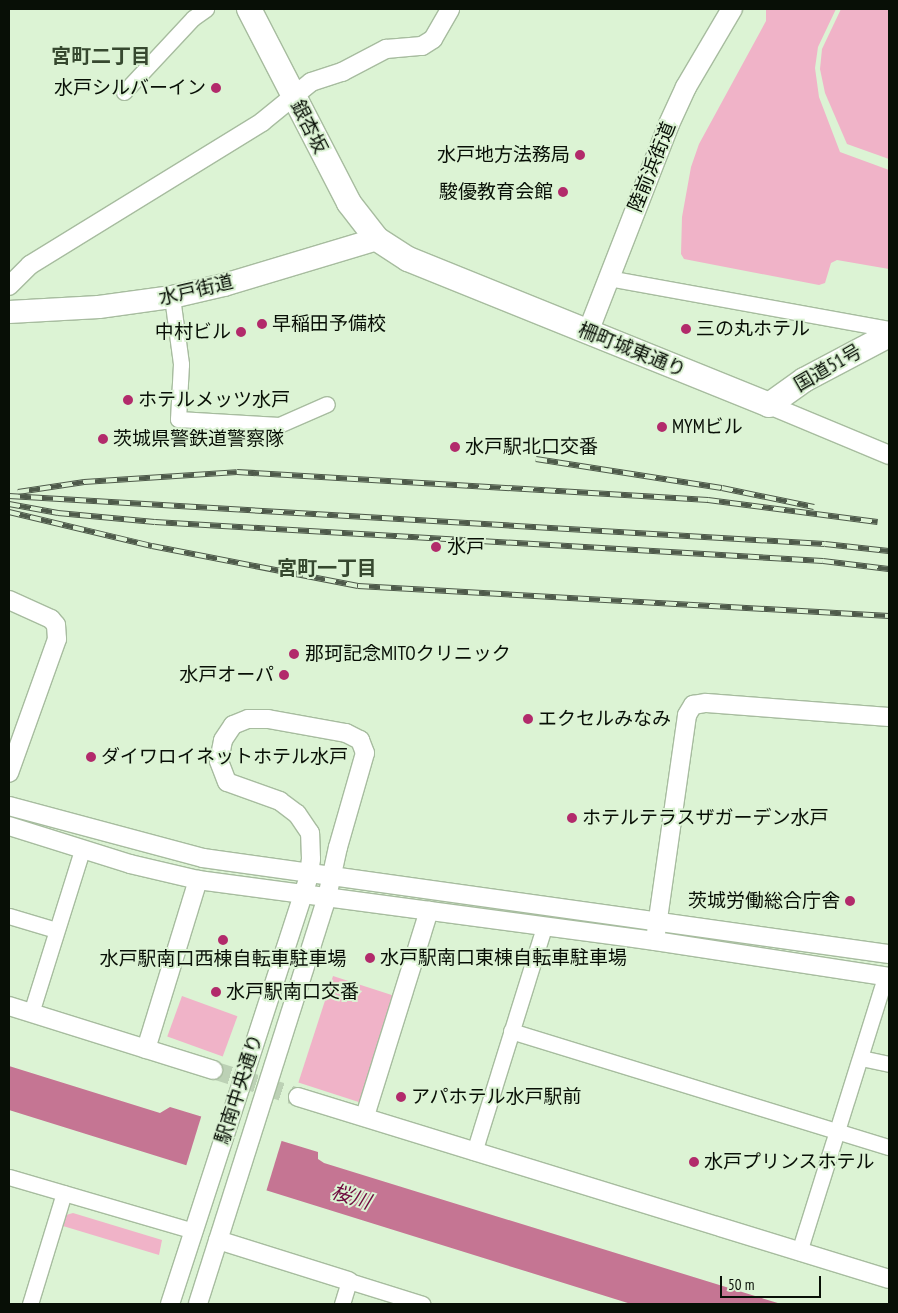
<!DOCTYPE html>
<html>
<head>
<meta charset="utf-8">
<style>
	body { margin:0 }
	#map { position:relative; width:898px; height:1313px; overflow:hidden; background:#dcf3d4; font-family:"PT Sans Narrow","Noto Sans JP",sans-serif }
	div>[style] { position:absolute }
	.green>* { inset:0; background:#f0b3c8; transform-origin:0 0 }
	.water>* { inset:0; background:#c57593 }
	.pier>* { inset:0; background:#dcf3d4; transform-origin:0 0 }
	.tertiary-tunnel>* { height:18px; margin-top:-9px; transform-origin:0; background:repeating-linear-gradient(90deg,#bcd1b5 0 18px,transparent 0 27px) }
	.roads { filter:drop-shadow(1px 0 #a7bc9f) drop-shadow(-1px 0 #a7bc9f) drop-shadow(0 1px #a7bc9f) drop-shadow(0 -1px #a7bc9f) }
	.minor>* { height:15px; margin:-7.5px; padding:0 7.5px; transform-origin:7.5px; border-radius:7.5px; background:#fff }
	.tertiary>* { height:18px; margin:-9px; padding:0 9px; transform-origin:9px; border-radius:9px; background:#fff }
	.secondary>* { height:20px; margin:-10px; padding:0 10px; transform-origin:10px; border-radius:10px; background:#fff }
	.primary>* { height:22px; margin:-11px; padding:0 11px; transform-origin:11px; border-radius:11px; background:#fff }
	.trunk>* { height:24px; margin:-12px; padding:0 12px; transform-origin:12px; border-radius:12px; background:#fff }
	.rail>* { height:5.5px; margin-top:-2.75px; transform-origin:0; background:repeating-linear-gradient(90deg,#dcf3d4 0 11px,#4e5a4a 0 22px); box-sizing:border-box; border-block:1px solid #4e5a4a }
	.dots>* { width:14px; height:14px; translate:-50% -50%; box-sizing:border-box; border:2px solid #dcf3d4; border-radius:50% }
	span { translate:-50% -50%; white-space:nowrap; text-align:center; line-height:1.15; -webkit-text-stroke:4px #dcf3d4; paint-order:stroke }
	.poi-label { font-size:19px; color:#080f06 }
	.right { translate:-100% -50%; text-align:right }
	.left { translate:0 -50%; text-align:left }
	.street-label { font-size:19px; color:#080f06 }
	.neighbourhood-label { font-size:20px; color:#36482f; font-weight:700 }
	.water-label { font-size:20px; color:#6f0b3f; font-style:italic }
	.frame { position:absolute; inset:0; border:10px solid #080f06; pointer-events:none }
	.scale { position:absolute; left:720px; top:1276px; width:101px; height:22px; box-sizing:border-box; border:2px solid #080f06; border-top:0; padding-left:6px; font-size:15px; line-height:18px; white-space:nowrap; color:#080f06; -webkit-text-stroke:4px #dcf3d4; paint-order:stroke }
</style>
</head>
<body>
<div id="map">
	<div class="green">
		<div style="clip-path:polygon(766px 9px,836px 9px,818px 47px,815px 68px,819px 97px,840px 152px,889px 170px,889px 269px,837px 260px,831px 263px,825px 283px,819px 285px,684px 259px,681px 254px,682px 217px,691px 167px,699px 144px,766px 21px)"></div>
		<div style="clip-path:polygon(841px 9px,889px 9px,889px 159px,847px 144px,825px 93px,820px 69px,822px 49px)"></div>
		<div style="left:333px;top:976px;width:65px;height:112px;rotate:18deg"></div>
		<div style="left:182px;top:996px;width:59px;height:43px;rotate:20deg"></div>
		<div style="clip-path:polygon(73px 1213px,162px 1240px,159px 1255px,63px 1226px,66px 1215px)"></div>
	</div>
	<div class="water">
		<div style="clip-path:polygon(9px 1066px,160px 1113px,170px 1107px,318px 1152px,318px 1159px,324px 1163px,781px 1304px,631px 1304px,9px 1110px)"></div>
	</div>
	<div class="pier">
		<div style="left:202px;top:1114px;width:84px;height:57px;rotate:17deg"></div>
	</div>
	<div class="tertiary-tunnel">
		<div style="left:213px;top:1070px;width:89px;rotate:17.6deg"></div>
	</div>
	<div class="roads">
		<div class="minor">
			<div style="left:124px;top:92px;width:101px;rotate:-47deg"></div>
			<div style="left:193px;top:18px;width:16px;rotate:-35deg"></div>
			<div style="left:608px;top:278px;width:286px;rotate:10.3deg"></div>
			<div style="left:172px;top:297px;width:68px;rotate:82.3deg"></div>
			<div style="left:181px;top:364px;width:55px;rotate:93.1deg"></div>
			<div style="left:178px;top:419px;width:101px;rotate:3.4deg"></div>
			<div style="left:279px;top:425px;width:52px;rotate:-23.6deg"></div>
			<div style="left:9px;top:916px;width:49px;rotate:16.6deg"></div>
			<div style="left:31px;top:1013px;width:171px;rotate:-72.6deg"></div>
			<div style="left:511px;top:1031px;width:395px;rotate:17.1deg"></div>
			<div style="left:861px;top:1058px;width:29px;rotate:12deg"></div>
			<div style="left:474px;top:1152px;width:236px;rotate:-72.7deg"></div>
			<div style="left:9px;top:1177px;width:193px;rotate:16.3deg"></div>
			<div style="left:799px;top:1252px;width:288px;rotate:-72.6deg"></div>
			<div style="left:30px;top:1304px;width:116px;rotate:-73deg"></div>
			<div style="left:342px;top:1304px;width:24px;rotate:-73deg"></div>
			<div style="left:349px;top:1281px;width:77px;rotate:17.3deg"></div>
		</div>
		<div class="tertiary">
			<div style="left:9px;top:286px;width:30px;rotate:-45deg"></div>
			<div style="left:30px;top:265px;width:273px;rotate:-31.6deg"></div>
			<div style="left:262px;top:122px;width:63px;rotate:-39.2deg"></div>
			<div style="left:311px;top:82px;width:33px;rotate:-18deg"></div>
			<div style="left:342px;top:72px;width:50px;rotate:-27.6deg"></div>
			<div style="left:386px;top:49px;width:36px;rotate:-5deg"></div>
			<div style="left:422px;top:46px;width:13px;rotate:-32deg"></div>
			<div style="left:433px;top:39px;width:34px;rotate:-60deg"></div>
			<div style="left:769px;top:405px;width:130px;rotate:22.6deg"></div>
			<div style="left:9px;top:600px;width:46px;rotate:24.3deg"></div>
			<div style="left:51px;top:619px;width:8px;rotate:50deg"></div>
			<div style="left:56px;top:625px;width:14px;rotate:86deg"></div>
			<div style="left:57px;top:639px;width:142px;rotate:109.7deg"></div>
			<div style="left:9px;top:806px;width:201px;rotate:15deg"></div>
			<div style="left:203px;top:858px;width:693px;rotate:7.97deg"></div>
			<div style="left:9px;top:826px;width:127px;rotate:17.4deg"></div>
			<div style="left:130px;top:864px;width:70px;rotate:13.2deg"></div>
			<div style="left:198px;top:880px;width:461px;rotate:7.6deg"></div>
			<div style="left:655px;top:941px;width:237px;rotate:8.7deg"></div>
			<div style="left:656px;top:933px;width:220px;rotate:-81.9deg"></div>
			<div style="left:687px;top:715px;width:12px;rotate:-59deg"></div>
			<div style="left:693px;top:705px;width:13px;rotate:-9deg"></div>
			<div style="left:706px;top:703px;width:184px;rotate:4.4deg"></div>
			<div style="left:9px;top:1006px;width:214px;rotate:17.4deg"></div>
			<div style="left:146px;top:1049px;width:177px;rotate:-72.9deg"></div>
			<div style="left:298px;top:1097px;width:618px;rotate:17.12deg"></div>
			<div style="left:365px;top:1116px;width:215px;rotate:-72.7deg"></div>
			<div style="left:218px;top:1240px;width:137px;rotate:17.4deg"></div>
			<div style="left:170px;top:1304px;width:451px;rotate:-72deg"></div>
			<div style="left:309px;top:875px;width:16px;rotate:-83deg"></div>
			<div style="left:311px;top:859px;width:26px;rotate:-92deg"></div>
			<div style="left:310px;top:833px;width:23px;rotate:-124deg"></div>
			<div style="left:297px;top:814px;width:21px;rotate:-143deg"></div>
			<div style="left:280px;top:801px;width:56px;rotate:-160.3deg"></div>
			<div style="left:227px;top:782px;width:22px;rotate:-111deg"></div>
			<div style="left:219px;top:761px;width:21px;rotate:-79deg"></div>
			<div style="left:223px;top:740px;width:18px;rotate:-56deg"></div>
			<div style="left:233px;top:725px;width:16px;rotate:-22deg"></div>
			<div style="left:248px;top:719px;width:20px"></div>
			<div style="left:268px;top:719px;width:79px;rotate:10.2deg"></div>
			<div style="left:346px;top:733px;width:16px;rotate:27deg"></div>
			<div style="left:360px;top:740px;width:14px;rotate:69deg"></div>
			<div style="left:365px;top:753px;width:98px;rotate:106deg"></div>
			<div style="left:338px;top:847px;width:51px;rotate:102.4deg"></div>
			<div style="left:327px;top:897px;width:427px;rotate:107.6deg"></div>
		</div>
		<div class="secondary">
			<div style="left:588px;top:332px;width:223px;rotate:-68.7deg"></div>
			<div style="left:669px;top:124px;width:41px;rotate:-65.3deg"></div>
			<div style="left:686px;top:87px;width:91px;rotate:-59.5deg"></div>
		</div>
		<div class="primary">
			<div style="left:9px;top:312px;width:90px;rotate:-3.2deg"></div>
			<div style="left:99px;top:307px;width:74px;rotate:-7.8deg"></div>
			<div style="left:172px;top:297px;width:53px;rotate:-13deg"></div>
			<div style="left:224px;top:285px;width:160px;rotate:-16.7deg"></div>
		</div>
		<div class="trunk">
			<div style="left:249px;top:9px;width:218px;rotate:62.7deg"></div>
			<div style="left:349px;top:203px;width:46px;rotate:52.1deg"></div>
			<div style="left:377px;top:239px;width:37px;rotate:33deg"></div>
			<div style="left:408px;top:259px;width:389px;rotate:22deg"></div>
			<div style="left:769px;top:405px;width:43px;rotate:-35.5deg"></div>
			<div style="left:804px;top:380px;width:96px;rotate:-27.9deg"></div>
		</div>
	</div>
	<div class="rail">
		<div style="left:536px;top:459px;width:188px;rotate:8.9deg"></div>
		<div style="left:722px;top:488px;width:94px;rotate:11.7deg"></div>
		<div style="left:18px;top:492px;width:67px;rotate:-8.6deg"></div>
		<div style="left:84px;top:482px;width:153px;rotate:-3.7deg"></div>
		<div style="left:237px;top:472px;width:472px;rotate:3.4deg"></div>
		<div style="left:708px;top:500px;width:171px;rotate:7.4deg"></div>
		<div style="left:9px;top:496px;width:817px;rotate:3.37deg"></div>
		<div style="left:825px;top:544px;width:64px;rotate:6.2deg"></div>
		<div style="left:9px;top:504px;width:50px;rotate:10.4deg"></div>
		<div style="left:58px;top:513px;width:97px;rotate:5.3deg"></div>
		<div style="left:155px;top:522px;width:669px;rotate:3.34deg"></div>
		<div style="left:823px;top:561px;width:66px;rotate:6.9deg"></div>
		<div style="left:9px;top:512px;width:147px;rotate:13.4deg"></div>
		<div style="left:152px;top:546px;width:210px;rotate:11deg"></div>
		<div style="left:358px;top:586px;width:532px;rotate:3.23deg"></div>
	</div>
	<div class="dots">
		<div style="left:216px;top:88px;background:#b22a6b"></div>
		<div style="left:580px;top:155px;background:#b22a6b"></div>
		<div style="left:563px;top:192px;background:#b22a6b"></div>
		<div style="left:262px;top:324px;background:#b22a6b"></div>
		<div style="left:686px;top:329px;background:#b22a6b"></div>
		<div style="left:241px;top:332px;background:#b22a6b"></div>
		<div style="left:128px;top:400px;background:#b22a6b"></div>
		<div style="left:662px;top:427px;background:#b22a6b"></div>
		<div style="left:103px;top:439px;background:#b22a6b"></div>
		<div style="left:455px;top:447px;background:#b22a6b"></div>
		<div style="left:436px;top:547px;background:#b22a6b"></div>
		<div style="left:294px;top:654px;background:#b22a6b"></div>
		<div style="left:284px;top:675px;background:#b22a6b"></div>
		<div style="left:528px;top:719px;background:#b22a6b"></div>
		<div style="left:91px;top:757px;background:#b22a6b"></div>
		<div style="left:572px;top:818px;background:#b22a6b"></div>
		<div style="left:850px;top:901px;background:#b22a6b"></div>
		<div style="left:223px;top:940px;background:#b22a6b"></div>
		<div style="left:370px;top:958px;background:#b22a6b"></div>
		<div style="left:216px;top:992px;background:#b22a6b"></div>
		<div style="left:401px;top:1097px;background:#b22a6b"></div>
		<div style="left:694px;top:1162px;background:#b22a6b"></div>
	</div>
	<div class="poi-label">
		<span class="right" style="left:206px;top:88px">水戸シルバーイン</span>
		<span class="right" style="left:570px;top:155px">水戸地方法務局</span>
		<span class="right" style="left:553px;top:192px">駿優教育会館</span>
		<span class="left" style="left:272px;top:324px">早稲田予備校</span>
		<span class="left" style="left:696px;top:329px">三の丸ホテル</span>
		<span class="right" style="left:231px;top:332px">中村ビル</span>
		<span class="left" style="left:138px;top:400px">ホテルメッツ水戸</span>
		<span class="left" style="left:672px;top:427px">MYMビル</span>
		<span class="left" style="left:113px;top:439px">茨城県警鉄道警察隊</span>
		<span class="left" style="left:465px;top:447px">水戸駅北口交番</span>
		<span class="left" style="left:447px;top:547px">水戸</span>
		<span class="left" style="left:305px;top:654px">那珂記念MITOクリニック</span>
		<span class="right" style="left:274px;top:675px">水戸オーパ</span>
		<span class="left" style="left:538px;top:719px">エクセルみなみ</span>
		<span class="left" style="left:101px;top:757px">ダイワロイネットホテル水戸</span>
		<span class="left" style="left:582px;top:818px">ホテルテラスザガーデン水戸</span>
		<span class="right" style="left:840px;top:901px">茨城労働総合庁舎</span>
		<span class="left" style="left:380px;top:958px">水戸駅南口東棟自転車駐車場</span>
		<span style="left:223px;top:959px">水戸駅南口西棟自転車駐車場</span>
		<span class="left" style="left:226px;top:992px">水戸駅南口交番</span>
		<span class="left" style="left:411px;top:1097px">アパホテル水戸駅前</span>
		<span class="left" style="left:704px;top:1162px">水戸プリンスホテル</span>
	</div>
	<div class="street-label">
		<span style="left:309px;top:127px;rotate:63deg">銀杏坂</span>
		<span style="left:652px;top:167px;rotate:-68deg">陸前浜街道</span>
		<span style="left:196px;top:290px;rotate:-13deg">水戸街道</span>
		<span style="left:632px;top:350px;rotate:22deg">柵町城東通り</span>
		<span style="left:828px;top:368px;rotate:-30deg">国道51号</span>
		<span style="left:239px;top:1089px;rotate:-72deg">駅南中央通り</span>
	</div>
	<div class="neighbourhood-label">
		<span style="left:101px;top:56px">宮町二丁目</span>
		<span style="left:327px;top:568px">宮町一丁目</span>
	</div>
	<div class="water-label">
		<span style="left:351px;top:1197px;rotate:17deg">桜川</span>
	</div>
	<div class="frame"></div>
	<div class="scale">50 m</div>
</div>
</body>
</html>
